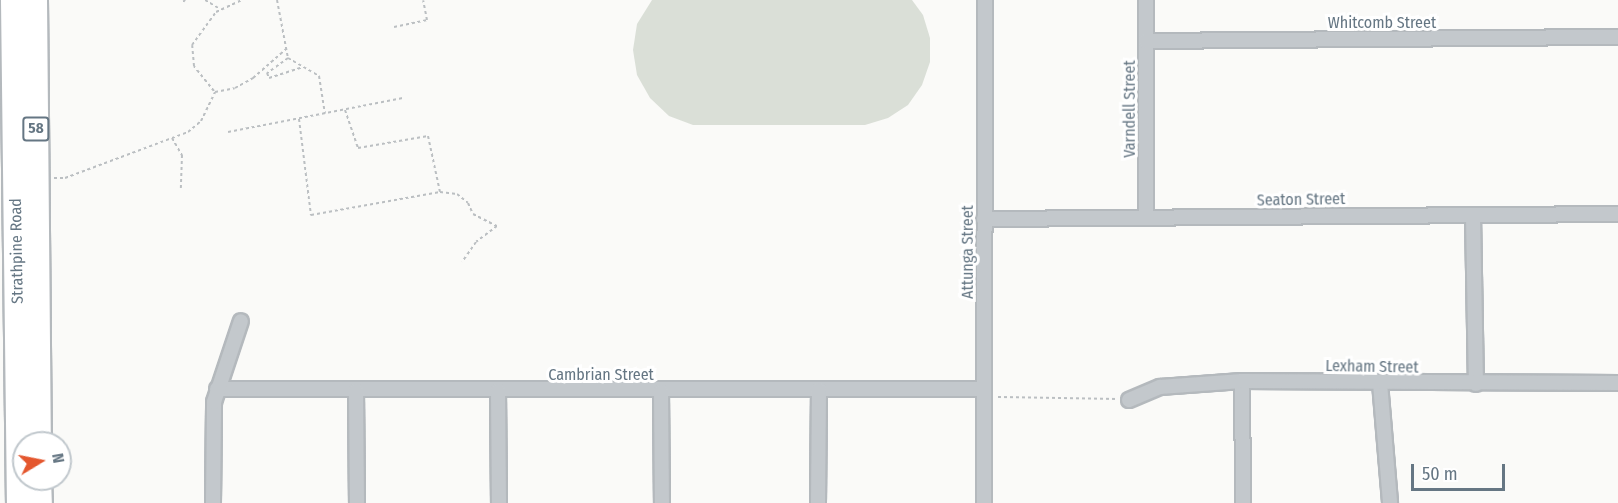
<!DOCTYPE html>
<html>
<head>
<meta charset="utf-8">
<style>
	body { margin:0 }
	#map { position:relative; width:1618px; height:503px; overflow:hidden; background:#fafaf8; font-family:"Fira Sans Condensed",sans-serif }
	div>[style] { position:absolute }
	.green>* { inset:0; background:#dadfd7 }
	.path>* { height:2px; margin-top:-1px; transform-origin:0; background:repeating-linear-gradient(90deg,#bbbfc2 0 3px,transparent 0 6px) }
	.roads { filter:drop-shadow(2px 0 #b4b9bd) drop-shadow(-2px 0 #b4b9bd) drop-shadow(0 2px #b4b9bd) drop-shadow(0 -2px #b4b9bd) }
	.street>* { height:14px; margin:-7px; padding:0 7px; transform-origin:7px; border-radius:7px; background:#c3c8cc }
	.highway>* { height:24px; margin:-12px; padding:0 12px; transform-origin:12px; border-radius:12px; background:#fff }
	span { translate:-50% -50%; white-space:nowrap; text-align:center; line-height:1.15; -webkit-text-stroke:6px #fff; paint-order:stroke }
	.shield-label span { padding:2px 4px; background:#fff; border:2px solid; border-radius:4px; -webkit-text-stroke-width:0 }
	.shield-label { font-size:15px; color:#657683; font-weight:700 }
	.street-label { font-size:16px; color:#657683 }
	.north { position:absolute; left:12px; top:431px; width:60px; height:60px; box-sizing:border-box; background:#fff; border:2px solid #c1c8cd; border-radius:50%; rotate:80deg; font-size:16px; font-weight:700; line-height:24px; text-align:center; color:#657683 }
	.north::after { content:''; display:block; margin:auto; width:21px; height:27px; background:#e4572e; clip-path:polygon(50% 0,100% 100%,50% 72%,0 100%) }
	.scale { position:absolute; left:1411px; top:464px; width:94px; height:27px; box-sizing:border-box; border:3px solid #657683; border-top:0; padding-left:8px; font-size:18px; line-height:21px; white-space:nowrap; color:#657683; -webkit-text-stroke:4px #fff; paint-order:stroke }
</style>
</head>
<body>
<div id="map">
	<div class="green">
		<div style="clip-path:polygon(652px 0,912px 0,923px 15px,930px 38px,930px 62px,922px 85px,908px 105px,888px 118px,865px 125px,693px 125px,669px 116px,650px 98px,637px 75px,633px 50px,637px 24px)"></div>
	</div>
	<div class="path">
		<div style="left:205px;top:0;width:17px;rotate:31deg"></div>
		<div style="left:277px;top:0;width:59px;rotate:79.3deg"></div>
		<div style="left:288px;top:58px;width:36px;rotate:30deg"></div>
		<div style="left:319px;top:76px;width:38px;rotate:81deg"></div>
		<div style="left:183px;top:2px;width:3px;rotate:-45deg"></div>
		<div style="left:394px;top:27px;width:34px;rotate:-12deg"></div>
		<div style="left:427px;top:20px;width:20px;rotate:-101deg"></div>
		<div style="left:288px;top:58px;width:26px;rotate:144deg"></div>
		<div style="left:267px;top:73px;width:5px;rotate:68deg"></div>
		<div style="left:269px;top:78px;width:35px;rotate:-18deg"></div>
		<div style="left:214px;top:91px;width:32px;rotate:-129deg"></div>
		<div style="left:194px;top:66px;width:21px;rotate:-95deg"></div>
		<div style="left:192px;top:45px;width:41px;rotate:-54deg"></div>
		<div style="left:216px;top:12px;width:29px;rotate:-25deg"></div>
		<div style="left:345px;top:110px;width:40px;rotate:71.1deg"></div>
		<div style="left:358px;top:148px;width:71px;rotate:-9.7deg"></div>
		<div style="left:428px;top:136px;width:57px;rotate:77.9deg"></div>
		<div style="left:299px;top:119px;width:97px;rotate:82.9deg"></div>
		<div style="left:311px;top:215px;width:131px;rotate:-10.1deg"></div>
		<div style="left:440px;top:192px;width:17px;rotate:7deg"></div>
		<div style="left:457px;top:194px;width:14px;rotate:39deg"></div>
		<div style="left:468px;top:203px;width:12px;rotate:66deg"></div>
		<div style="left:473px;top:214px;width:27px;rotate:27deg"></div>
		<div style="left:497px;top:226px;width:26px;rotate:143deg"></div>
		<div style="left:476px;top:242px;width:24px;rotate:125deg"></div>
		<div style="left:228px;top:132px;width:178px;rotate:-11deg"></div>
		<div style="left:172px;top:138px;width:20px;rotate:60deg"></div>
		<div style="left:182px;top:155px;width:33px;rotate:92deg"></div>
		<div style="left:54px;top:178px;width:11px"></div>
		<div style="left:65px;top:178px;width:131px;rotate:-20.5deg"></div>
		<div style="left:188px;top:132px;width:17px;rotate:-40deg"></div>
		<div style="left:201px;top:121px;width:32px;rotate:-64deg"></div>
		<div style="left:215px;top:92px;width:20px;rotate:-11deg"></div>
		<div style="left:235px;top:88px;width:21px;rotate:-29deg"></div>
		<div style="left:253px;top:78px;width:44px;rotate:-41.3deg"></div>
		<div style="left:998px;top:397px;width:120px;rotate:1deg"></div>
	</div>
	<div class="roads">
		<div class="street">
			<div style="left:1146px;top:0;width:218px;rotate:90deg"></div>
			<div style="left:1146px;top:41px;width:472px;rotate:-0.5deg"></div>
			<div style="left:1473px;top:215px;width:169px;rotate:89deg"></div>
			<div style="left:984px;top:219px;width:634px;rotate:-0.45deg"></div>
			<div style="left:1242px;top:381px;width:122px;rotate:89.5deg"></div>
			<div style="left:1380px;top:383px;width:120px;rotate:85.2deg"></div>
			<div style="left:217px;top:389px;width:767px"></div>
			<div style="left:356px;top:391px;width:112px;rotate:89.5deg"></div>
			<div style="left:498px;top:391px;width:112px;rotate:89.5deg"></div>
			<div style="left:661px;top:392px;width:111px;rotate:89.5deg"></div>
			<div style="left:1129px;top:400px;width:34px;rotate:-23deg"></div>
			<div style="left:1160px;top:387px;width:82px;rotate:-4.2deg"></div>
			<div style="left:1242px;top:381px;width:376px;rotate:0.3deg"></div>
			<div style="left:213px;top:503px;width:101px;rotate:-89.4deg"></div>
			<div style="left:214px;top:402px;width:85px;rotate:-71.6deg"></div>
			<div style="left:818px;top:503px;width:113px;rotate:-89.5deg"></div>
			<div style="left:984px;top:503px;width:503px;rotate:-89.89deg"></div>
		</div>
		<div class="highway">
			<div style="left:13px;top:0;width:503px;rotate:89.32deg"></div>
			<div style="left:35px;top:0;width:443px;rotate:89.5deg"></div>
			<div style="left:39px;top:479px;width:24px;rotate:88deg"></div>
		</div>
	</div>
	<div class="shield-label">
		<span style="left:36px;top:129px">58</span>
	</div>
	<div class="street-label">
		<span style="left:1382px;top:23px">Whitcomb Street</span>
		<span style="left:1130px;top:109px;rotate:-90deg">Varndell Street</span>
		<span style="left:1301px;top:200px;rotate:-1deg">Seaton Street</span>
		<span style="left:17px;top:251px;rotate:-91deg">Strathpine Road</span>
		<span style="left:968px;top:252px;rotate:-90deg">Attunga Street</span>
		<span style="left:1372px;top:367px;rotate:1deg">Lexham Street</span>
		<span style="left:601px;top:375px">Cambrian Street</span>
	</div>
	<div class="north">N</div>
	<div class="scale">50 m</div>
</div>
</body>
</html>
